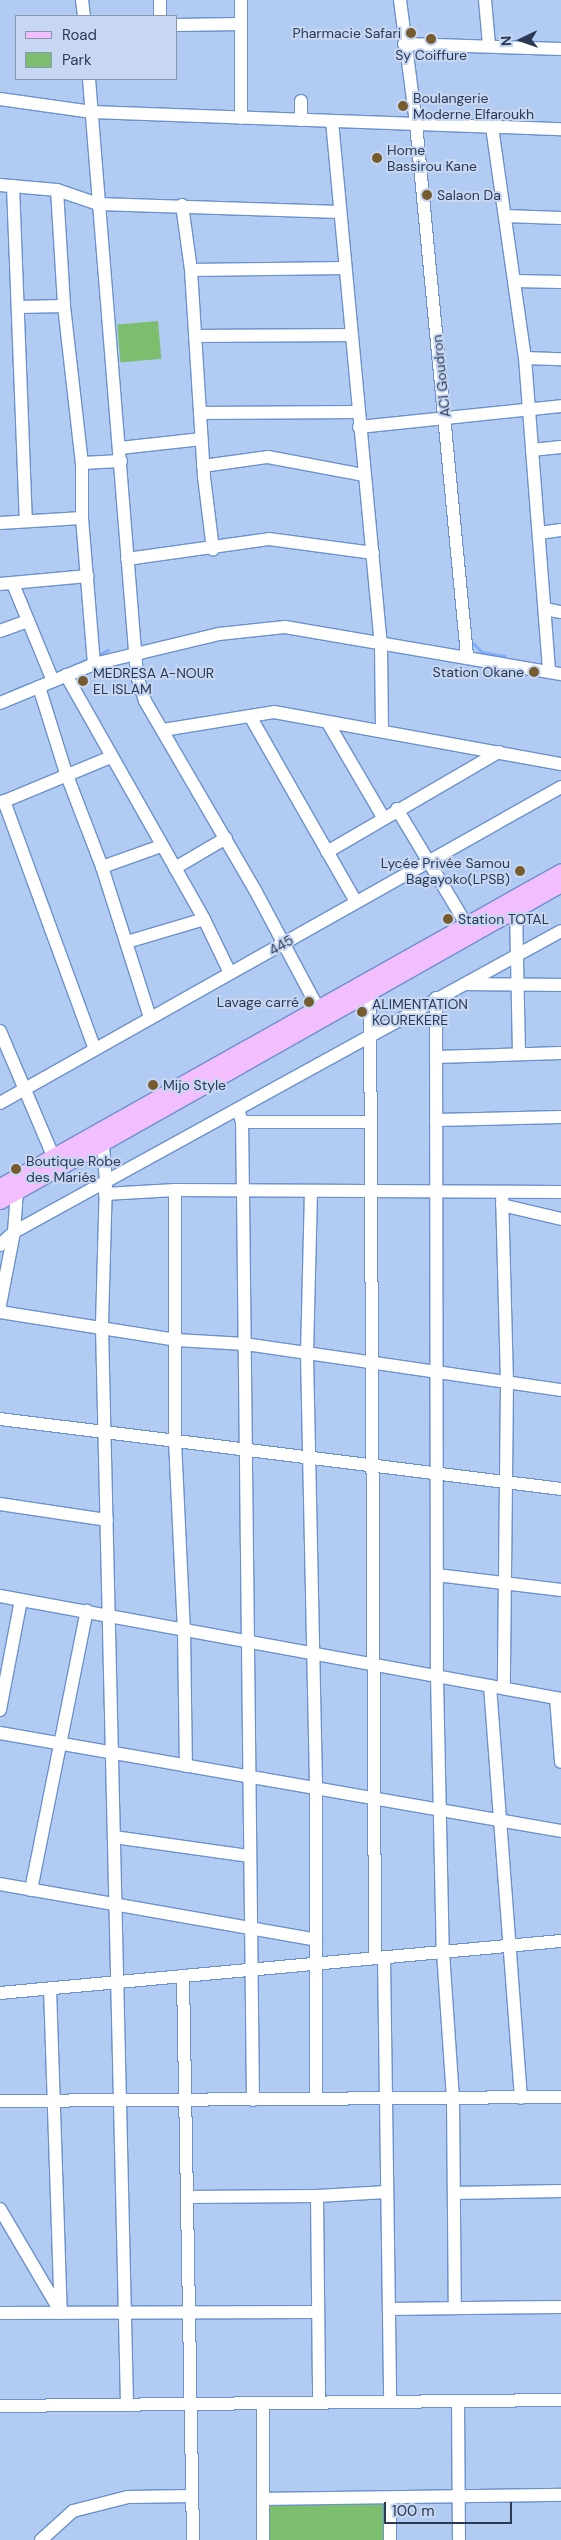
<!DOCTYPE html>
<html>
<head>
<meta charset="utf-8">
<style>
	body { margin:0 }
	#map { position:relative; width:561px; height:2540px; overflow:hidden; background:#b2cbf2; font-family:"DM Sans",sans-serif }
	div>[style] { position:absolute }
	.green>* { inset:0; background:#7dbe6e; transform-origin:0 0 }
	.stream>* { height:2.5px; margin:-1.25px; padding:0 1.25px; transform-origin:1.25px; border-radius:1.25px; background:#7eaefb }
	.roads { filter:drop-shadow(1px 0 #6b91cf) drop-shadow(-1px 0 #6b91cf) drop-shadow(0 1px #6b91cf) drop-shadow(0 -1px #6b91cf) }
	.minor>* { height:12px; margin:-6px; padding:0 6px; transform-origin:6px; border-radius:6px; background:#fff }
	.major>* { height:15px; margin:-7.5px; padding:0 7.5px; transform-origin:7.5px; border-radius:7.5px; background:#f2befe }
	.dots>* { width:14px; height:14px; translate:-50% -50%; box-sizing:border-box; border:2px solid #c7d7f2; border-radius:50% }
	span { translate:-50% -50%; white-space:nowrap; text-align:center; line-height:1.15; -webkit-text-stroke:4px #c7d7f2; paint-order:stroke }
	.poi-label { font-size:14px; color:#2a3a55 }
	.right { translate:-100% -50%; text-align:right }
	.left { translate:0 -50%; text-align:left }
	.street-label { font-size:14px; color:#2a3a55 }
	.legend { position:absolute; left:15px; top:15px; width:162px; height:65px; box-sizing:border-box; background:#c7d7f2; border:1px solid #8898b3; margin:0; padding:6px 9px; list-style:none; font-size:15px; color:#2a3a55 }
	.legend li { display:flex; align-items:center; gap:10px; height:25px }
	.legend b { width:25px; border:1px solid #8898b3 }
	.north { position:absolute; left:496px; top:15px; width:50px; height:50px; -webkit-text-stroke:4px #c7d7f2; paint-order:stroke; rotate:267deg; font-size:14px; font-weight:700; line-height:20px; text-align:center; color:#2a3a55 }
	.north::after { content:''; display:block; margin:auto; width:18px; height:22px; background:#2a3a55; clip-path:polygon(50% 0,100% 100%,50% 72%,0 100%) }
	.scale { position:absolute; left:384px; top:2502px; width:128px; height:22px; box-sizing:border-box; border:2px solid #2a3a55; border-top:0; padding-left:6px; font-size:15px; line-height:18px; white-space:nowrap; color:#2a3a55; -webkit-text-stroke:4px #c7d7f2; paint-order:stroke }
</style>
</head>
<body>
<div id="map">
	<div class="green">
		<div style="left:158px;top:321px;width:38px;height:41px;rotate:85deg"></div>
		<div style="left:385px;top:2502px;width:38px;height:117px;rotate:88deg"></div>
	</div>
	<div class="stream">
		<div style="left:470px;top:640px;width:17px;rotate:45deg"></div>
		<div style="left:482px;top:652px;width:23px;rotate:10deg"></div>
		<div style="left:98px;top:655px;width:11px;rotate:-27deg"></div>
		<div style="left:64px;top:670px;width:26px;rotate:-25deg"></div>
		<div style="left:1px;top:696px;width:27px;rotate:-24deg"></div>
	</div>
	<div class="roads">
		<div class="minor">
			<div style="left:82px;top:0;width:16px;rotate:83deg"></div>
			<div style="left:160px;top:0;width:16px;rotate:90deg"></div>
			<div style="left:400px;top:0;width:125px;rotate:82.6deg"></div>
			<div style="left:416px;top:124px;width:534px;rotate:84.52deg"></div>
			<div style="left:485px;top:0;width:45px;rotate:84.9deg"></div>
			<div style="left:176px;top:25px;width:65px;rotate:-0.9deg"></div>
			<div style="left:404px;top:44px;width:157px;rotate:1.8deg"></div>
			<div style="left:89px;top:79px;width:599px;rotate:85.4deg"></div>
			<div style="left:137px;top:676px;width:26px;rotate:72deg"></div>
			<div style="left:145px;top:701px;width:219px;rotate:59.8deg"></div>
			<div style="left:255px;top:890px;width:134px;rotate:61.9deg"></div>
			<div style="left:0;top:99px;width:93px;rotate:8deg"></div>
			<div style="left:92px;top:112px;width:469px;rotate:2.1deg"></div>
			<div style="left:301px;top:101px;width:19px;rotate:90deg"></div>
			<div style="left:241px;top:118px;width:118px;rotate:-90deg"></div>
			<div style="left:332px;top:121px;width:527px;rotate:84.67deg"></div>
			<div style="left:381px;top:646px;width:84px;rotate:89.3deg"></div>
			<div style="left:492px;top:127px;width:233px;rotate:81.9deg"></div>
			<div style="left:525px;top:358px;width:314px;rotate:85.6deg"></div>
			<div style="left:0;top:185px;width:57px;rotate:5deg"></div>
			<div style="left:57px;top:190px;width:43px;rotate:18.9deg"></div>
			<div style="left:98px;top:204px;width:242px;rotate:1.9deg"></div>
			<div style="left:13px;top:186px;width:335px;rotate:87.8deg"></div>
			<div style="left:57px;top:190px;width:116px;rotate:86.5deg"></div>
			<div style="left:182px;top:205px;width:66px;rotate:82.1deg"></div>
			<div style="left:191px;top:270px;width:207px;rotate:86.4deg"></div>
			<div style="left:204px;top:477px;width:73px;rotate:82.9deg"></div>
			<div style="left:505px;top:216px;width:56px;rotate:2deg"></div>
			<div style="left:191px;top:270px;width:154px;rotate:-0.7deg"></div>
			<div style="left:515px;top:281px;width:46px;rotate:1.2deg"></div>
			<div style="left:18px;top:307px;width:46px;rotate:-1.2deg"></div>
			<div style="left:64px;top:306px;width:158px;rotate:83.5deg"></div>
			<div style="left:82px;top:463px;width:55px;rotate:90deg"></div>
			<div style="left:82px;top:518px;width:146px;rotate:85.3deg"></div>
			<div style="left:195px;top:336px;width:155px;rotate:-0.4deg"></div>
			<div style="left:525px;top:358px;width:36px;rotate:2deg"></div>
			<div style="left:200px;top:413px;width:158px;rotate:-0.4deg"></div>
			<div style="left:359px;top:427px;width:203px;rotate:-5.9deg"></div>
			<div style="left:120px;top:448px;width:82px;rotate:-6.3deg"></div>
			<div style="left:532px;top:450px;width:29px;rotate:-6deg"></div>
			<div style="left:82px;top:463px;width:39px;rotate:-3deg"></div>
			<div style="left:203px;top:466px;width:66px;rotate:-7.9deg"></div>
			<div style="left:268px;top:457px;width:98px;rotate:10.6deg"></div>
			<div style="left:0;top:523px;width:82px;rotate:-3.5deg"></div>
			<div style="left:539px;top:533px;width:22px;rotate:-8deg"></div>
			<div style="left:127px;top:559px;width:143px;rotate:-8deg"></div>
			<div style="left:269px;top:539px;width:105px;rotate:7.7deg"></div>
			<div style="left:0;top:584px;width:88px;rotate:-5.2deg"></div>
			<div style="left:13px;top:584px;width:105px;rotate:67.6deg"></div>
			<div style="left:545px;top:609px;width:16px;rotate:11deg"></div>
			<div style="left:0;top:631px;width:30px;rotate:-20deg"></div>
			<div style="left:66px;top:675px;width:280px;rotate:60.5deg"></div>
			<div style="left:204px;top:919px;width:60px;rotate:64.3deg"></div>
			<div style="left:39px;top:687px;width:90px;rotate:72.6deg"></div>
			<div style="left:66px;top:773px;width:101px;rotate:69deg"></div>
			<div style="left:102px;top:867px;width:157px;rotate:72.3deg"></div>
			<div style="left:0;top:703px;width:102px;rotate:-22.5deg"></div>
			<div style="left:94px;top:664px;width:129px;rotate:-13.5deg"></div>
			<div style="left:219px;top:634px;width:66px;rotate:-6.1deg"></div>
			<div style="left:285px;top:627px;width:280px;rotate:9.7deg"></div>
			<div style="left:250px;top:716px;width:214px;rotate:60.3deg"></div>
			<div style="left:328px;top:723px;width:109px;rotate:59.7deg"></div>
			<div style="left:163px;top:730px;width:112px;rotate:-9.2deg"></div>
			<div style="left:274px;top:712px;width:292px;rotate:10.3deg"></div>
			<div style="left:4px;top:801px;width:262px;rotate:69.9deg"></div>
			<div style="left:0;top:803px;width:120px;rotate:-22.5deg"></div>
			<div style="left:397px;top:809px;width:134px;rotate:59deg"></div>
			<div style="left:327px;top:852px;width:199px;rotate:-30.2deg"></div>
			<div style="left:102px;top:867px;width:63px;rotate:-19.6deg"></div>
			<div style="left:175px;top:868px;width:59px;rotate:-30.5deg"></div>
			<div style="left:516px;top:910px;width:144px;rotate:88.8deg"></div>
			<div style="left:127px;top:942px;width:80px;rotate:-16.6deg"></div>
			<div style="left:465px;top:984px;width:96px;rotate:0.6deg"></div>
			<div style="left:370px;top:993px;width:965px;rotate:89.7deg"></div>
			<div style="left:436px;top:998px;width:679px;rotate:89.92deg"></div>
			<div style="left:437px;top:1677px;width:275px;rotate:88.8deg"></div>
			<div style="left:443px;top:1952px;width:146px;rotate:86.1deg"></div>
			<div style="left:453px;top:2098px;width:210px;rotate:89.5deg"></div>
			<div style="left:0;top:1031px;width:136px;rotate:67deg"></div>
			<div style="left:436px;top:1057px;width:125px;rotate:-1.8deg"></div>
			<div style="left:0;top:1103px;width:644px;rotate:-29.39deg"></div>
			<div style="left:238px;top:1109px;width:14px;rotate:73deg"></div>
			<div style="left:242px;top:1122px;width:69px;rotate:89.2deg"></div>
			<div style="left:243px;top:1191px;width:909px;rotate:89.37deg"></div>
			<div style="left:436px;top:1120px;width:125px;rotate:-1.4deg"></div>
			<div style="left:242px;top:1122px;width:129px"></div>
			<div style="left:102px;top:1136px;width:45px;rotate:84.9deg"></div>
			<div style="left:106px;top:1181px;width:146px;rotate:91.6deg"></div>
			<div style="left:102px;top:1327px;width:1078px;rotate:88.67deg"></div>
			<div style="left:175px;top:1190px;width:251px;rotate:90deg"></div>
			<div style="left:175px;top:1441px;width:188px;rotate:87.3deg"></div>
			<div style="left:184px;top:1629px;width:137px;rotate:89.2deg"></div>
			<div style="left:311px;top:1191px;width:164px;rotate:91.4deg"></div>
			<div style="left:307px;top:1355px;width:433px;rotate:88.8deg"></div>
			<div style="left:316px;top:1788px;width:311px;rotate:90deg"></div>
			<div style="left:502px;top:1192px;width:191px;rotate:88.5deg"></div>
			<div style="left:507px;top:1383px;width:305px;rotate:90.6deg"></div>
			<div style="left:105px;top:1194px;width:70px;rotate:-3.3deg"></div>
			<div style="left:175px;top:1190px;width:386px;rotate:0.3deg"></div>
			<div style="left:502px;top:1205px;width:61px;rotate:13.3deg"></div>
			<div style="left:0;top:1245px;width:19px;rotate:-43deg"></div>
			<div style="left:14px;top:1232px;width:624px;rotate:-28.82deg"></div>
			<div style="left:0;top:1305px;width:74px;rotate:-79.1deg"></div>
			<div style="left:14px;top:1232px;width:41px;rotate:-85.8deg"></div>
			<div style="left:0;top:1312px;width:178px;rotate:9deg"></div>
			<div style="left:176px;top:1340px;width:69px;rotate:3.3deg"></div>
			<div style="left:245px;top:1344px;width:319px;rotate:8.3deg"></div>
			<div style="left:0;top:1419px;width:565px;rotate:7.11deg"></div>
			<div style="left:0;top:1504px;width:108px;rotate:8.5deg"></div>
			<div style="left:437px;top:1575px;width:125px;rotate:6.9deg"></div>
			<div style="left:0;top:1596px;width:570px;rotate:10.4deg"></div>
			<div style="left:490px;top:1686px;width:413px;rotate:85.7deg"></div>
			<div style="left:556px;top:1698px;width:64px;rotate:85.5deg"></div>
			<div style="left:0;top:1710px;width:112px;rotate:-79.2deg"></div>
			<div style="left:0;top:1733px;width:569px;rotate:9.91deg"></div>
			<div style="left:114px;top:1837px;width:137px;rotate:8deg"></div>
			<div style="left:0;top:1884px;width:321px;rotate:10deg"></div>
			<div style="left:31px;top:1890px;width:285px;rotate:-78.7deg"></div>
			<div style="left:384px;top:1957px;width:445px;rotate:89.2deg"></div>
			<div style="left:183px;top:1976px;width:564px;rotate:88.98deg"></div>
			<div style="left:50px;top:1988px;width:325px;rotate:88.1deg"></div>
			<div style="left:0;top:1993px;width:563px;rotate:-5.3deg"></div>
			<div style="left:0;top:2101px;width:561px;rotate:-0.41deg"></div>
			<div style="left:454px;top:2193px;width:107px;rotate:-1.1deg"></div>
			<div style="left:317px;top:2196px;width:207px;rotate:89.4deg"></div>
			<div style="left:187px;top:2197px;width:130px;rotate:-0.4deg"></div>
			<div style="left:317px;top:2196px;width:70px;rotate:-3.3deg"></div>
			<div style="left:0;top:2209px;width:118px;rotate:59.5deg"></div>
			<div style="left:389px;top:2309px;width:172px;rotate:-0.7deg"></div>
			<div style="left:0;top:2313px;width:318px;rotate:-0.2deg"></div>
			<div style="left:458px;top:2401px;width:139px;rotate:89.6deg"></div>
			<div style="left:263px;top:2403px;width:137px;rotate:90deg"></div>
			<div style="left:0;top:2406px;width:561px;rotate:-0.61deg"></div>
			<div style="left:390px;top:2498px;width:42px;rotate:90deg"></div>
			<div style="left:263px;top:2499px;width:298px;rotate:-0.8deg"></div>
			<div style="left:41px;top:2540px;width:43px;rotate:-42.2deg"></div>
			<div style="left:73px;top:2511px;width:57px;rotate:-14.3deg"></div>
			<div style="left:128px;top:2497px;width:64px;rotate:-0.9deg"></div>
		</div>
		<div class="major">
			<div style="left:0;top:1186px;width:643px;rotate:-29.31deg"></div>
			<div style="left:0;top:1201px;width:644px;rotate:-29.47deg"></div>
		</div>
	</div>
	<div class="dots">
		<div style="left:411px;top:33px;background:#755b2d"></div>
		<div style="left:431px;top:39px;background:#755b2d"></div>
		<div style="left:403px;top:106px;background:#755b2d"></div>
		<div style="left:377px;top:158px;background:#755b2d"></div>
		<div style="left:427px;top:195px;background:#755b2d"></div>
		<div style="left:534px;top:672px;background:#755b2d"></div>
		<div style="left:83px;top:681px;background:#755b2d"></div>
		<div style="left:520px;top:871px;background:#755b2d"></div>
		<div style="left:448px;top:919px;background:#755b2d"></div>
		<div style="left:309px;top:1002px;background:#755b2d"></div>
		<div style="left:362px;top:1012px;background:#755b2d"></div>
		<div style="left:153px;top:1085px;background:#755b2d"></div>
		<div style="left:16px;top:1169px;background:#755b2d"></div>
	</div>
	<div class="poi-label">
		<span class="right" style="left:401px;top:33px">Pharmacie Safari</span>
		<span style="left:431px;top:55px">Sy Coiffure</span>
		<span class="left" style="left:413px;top:106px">Boulangerie<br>Moderne Elfaroukh</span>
		<span class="left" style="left:387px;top:158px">Home<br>Bassirou Kane</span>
		<span class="left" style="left:437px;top:195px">Salaon Da</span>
		<span class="right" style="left:524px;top:672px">Station Okane</span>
		<span class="left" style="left:93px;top:681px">MEDRESA A-NOUR<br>EL ISLAM</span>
		<span class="right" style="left:510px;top:871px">Lycée Privée Samou<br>Bagayoko(LPSB)</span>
		<span class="left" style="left:458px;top:919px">Station TOTAL</span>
		<span class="right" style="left:299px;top:1002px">Lavage carré</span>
		<span class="left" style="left:372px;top:1012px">ALIMENTATION<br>KOUREKERE</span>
		<span class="left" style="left:163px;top:1085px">Mijo Style</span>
		<span class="left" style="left:26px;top:1169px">Boutique Robe<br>des Mariés</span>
	</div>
	<div class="street-label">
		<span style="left:441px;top:376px;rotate:-96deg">ACI Goudron</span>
		<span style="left:281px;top:945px;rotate:-30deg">445</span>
	</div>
	<ul class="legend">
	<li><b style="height:6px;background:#f2befe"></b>Road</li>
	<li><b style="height:14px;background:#7dbe6e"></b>Park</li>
	</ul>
	<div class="north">N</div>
	<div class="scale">100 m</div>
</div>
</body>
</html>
